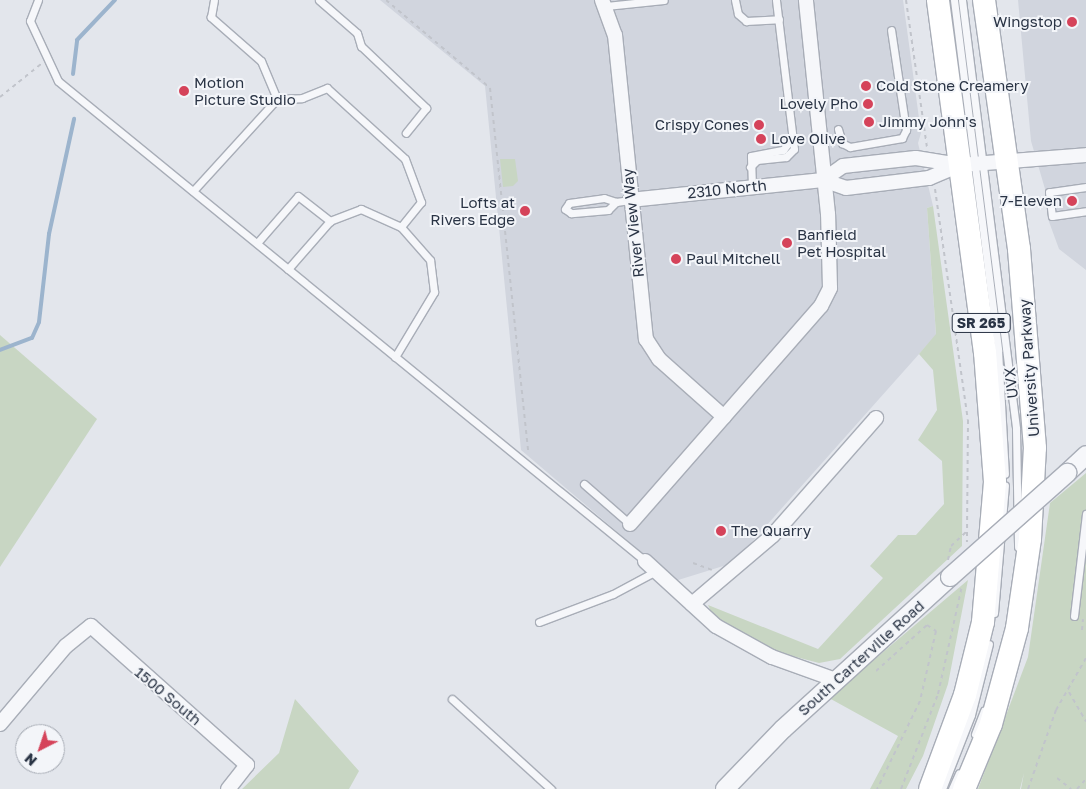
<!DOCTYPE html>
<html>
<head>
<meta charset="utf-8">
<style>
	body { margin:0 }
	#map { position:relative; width:1086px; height:789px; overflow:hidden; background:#e3e6ec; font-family:"Golos Text",sans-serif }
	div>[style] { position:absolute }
	.built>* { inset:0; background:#d1d5de }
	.green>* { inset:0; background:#c8d6c3 }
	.stream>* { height:4px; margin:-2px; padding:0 2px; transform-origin:2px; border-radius:2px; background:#9cb4cd }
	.path>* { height:2px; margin-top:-1px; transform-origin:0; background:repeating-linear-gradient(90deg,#c1c4cb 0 4px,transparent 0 8px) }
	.roads { filter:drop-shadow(1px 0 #a8adb7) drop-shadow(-1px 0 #a8adb7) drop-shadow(0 1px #a8adb7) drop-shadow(0 -1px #a8adb7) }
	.service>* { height:7px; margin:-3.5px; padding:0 3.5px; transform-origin:3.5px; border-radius:3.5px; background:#f6f7fa }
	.minor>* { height:14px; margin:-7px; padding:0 7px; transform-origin:7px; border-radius:7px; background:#f6f7fa }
	.tertiary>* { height:18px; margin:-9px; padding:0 9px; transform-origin:9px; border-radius:9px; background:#f6f7fa }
	.primary>* { height:22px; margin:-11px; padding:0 11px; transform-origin:11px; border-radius:11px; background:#fff }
	.bridges { filter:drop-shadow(1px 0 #a8adb7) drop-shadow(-1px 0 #a8adb7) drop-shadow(0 1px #a8adb7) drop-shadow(0 -1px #a8adb7) }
	.tertiary-bridge>* { height:18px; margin:-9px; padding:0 9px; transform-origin:9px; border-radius:9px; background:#f6f7fa }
	.dots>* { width:14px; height:14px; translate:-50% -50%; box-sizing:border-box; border:2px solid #f3f5f9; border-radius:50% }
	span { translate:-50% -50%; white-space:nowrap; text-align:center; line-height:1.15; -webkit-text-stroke:4px #f3f5f9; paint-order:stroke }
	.shield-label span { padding:1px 4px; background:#f3f5f9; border:1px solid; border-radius:4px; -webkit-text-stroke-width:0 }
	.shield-label { font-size:14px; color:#2a3445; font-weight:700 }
	.poi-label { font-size:15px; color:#2a3445 }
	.right { translate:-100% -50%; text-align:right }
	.left { translate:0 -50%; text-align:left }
	.street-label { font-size:15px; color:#2a3445 }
	.north { position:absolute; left:15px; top:724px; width:50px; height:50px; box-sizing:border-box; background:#f3f5f9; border:1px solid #a3a8b1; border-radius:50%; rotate:221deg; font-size:14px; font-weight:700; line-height:20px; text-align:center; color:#2a3445 }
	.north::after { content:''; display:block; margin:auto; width:18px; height:22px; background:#d5435a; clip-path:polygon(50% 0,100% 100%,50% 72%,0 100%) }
</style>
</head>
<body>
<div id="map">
	<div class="built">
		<div style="clip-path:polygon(380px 0,903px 0,921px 133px,918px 143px,933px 206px,927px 208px,936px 335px,733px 563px,675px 581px,521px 450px,485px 86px)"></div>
		<div style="clip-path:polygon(1018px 0,1086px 0,1086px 270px,1059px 249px,1048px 219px,1045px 189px,1031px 141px)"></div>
	</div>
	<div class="green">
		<div style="clip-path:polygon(500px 159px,515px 159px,518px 181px,513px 186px,503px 187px)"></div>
		<div style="clip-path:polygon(933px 206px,963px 421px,962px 546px,840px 659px,819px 663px,777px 652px,714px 618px,708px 605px,818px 649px,883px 578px,870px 566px,898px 535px,916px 535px,944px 504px,942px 461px,918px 440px,937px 410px,933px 370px,919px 354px,936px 334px,927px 208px)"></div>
		<div style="clip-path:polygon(0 335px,97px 419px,0 567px)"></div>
		<div style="clip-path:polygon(1086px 473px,1086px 789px,1021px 789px,1024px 773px,1020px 789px,978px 789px,1028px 657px,1050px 503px)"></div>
		<div style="clip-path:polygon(968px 580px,948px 684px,923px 756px,906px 789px,870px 789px,898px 736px,829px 698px)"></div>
		<div style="clip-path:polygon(295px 699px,359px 771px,349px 789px,242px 789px,279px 753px)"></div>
	</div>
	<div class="stream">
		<div style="left:73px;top:74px;width:34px;rotate:-83deg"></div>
		<div style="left:77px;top:40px;width:55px;rotate:-46.5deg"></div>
		<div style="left:0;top:350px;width:34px;rotate:-21deg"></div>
		<div style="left:32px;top:338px;width:17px;rotate:-66deg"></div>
		<div style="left:39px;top:322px;width:89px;rotate:-83.5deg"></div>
		<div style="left:49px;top:234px;width:118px;rotate:-77.7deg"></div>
	</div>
	<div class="path">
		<div style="left:386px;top:0;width:136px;rotate:40.2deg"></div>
		<div style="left:490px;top:88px;width:366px;rotate:84deg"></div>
		<div style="left:906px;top:0;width:148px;rotate:81.9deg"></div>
		<div style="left:0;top:97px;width:53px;rotate:-38.8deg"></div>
		<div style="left:935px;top:189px;width:233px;rotate:81.9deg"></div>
		<div style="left:968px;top:420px;width:122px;rotate:90.5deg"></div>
		<div style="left:948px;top:560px;width:14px;rotate:-78deg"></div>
		<div style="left:951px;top:546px;width:22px;rotate:-43deg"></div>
		<div style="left:693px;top:563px;width:20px;rotate:20deg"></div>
		<div style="left:1082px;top:630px;width:11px;rotate:-85deg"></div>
		<div style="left:876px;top:671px;width:69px;rotate:-42deg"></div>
		<div style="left:927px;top:625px;width:11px;rotate:34deg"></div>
		<div style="left:936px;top:631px;width:72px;rotate:102.9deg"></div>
		<div style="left:920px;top:701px;width:98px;rotate:116deg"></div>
		<div style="left:1069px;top:692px;width:34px;rotate:60deg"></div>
		<div style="left:1057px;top:778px;width:18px;rotate:38deg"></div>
		<div style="left:901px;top:789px;width:102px;rotate:-68.7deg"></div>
		<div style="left:938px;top:694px;width:111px;rotate:-77.5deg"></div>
		<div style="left:1028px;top:789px;width:84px;rotate:-70.5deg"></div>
		<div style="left:1056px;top:710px;width:60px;rotate:-60deg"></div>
		<div style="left:1077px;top:789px;width:13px;rotate:-48deg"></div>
	</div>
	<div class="roads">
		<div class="service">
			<div style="left:38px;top:0;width:22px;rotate:111deg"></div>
			<div style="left:30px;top:21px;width:66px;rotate:65deg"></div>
			<div style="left:58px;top:81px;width:758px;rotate:39.27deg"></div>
			<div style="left:319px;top:0;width:50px;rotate:41deg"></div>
			<div style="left:357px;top:33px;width:14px;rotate:73deg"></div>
			<div style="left:361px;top:46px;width:90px;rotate:43.6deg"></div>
			<div style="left:426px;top:108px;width:32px;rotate:129deg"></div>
			<div style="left:735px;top:0;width:14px;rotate:78deg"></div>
			<div style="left:738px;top:14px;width:11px;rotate:41deg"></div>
			<div style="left:746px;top:21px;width:33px;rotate:-3deg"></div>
			<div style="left:954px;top:0;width:353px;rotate:82.8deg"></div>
			<div style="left:998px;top:350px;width:124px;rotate:86.8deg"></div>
			<div style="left:962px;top:0;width:432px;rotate:82.8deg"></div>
			<div style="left:1016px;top:429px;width:118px;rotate:89deg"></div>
			<div style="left:606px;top:6px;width:58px;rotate:-5.9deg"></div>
			<div style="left:277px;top:99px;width:25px;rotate:-2deg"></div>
			<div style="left:302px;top:98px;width:27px;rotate:-22deg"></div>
			<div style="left:327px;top:88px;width:105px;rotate:42.3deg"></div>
			<div style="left:405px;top:159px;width:46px;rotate:69.6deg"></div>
			<div style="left:421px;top:202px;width:32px;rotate:129deg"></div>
			<div style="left:401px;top:227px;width:44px;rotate:-155.8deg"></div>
			<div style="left:361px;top:209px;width:33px;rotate:159deg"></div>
			<div style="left:330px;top:221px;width:64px;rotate:131.2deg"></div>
			<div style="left:838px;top:129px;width:15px;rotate:74deg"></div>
			<div style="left:842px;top:143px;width:9px;rotate:27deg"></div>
			<div style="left:850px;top:147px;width:53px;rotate:-9.8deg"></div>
			<div style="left:902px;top:138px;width:9px;rotate:-63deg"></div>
			<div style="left:906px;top:130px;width:101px;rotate:-98.5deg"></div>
			<div style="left:750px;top:167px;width:10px;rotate:-45deg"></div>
			<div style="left:757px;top:160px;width:29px;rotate:-6deg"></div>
			<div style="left:786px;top:157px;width:11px;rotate:-45deg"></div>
			<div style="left:794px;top:149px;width:150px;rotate:-96.9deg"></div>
			<div style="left:752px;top:186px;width:30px;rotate:-92deg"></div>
			<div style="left:751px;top:156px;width:33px;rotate:-11deg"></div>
			<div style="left:783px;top:150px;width:15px;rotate:-53deg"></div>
			<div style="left:1086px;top:187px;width:37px;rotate:172deg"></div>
			<div style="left:1049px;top:192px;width:24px;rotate:83deg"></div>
			<div style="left:1052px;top:216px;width:34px;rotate:-8deg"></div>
			<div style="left:193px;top:191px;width:125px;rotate:-47.6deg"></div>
			<div style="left:277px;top:99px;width:41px;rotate:-112.8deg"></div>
			<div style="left:261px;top:61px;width:67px;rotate:-138.7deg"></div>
			<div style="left:211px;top:17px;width:17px;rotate:-80deg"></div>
			<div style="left:616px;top:202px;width:11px;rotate:135deg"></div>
			<div style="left:608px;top:210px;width:37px;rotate:175deg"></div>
			<div style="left:571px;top:213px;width:7px;rotate:-146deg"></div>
			<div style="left:565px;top:209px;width:7px;rotate:-56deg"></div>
			<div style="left:569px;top:203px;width:35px;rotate:-8deg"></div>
			<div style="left:604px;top:198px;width:13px;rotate:18deg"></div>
			<div style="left:616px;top:202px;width:14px;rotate:-8deg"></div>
			<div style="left:257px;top:243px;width:62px;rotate:-48.9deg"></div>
			<div style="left:298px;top:196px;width:41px;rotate:38deg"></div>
			<div style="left:395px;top:357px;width:76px;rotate:-59deg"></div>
			<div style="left:434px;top:292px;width:32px;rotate:-97deg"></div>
			<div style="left:430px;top:260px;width:44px;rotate:-131.3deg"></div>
			<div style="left:584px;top:484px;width:61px;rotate:41deg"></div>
			<div style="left:994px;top:613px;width:128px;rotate:-85.1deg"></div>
			<div style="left:1074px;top:616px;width:103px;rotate:-83.3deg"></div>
			<div style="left:539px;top:622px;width:79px;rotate:-20.7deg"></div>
			<div style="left:613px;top:594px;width:49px;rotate:-28.1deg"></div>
			<div style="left:452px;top:699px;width:134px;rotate:42.3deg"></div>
			<div style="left:975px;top:734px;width:25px;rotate:-69deg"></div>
			<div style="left:942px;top:789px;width:79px;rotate:-68.6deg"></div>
			<div style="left:971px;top:715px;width:73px;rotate:-75.8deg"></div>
			<div style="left:952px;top:789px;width:17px;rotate:-66deg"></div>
		</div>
		<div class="minor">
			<div style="left:602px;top:0;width:37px;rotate:70deg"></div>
			<div style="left:615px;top:35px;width:306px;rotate:84.2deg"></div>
			<div style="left:646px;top:339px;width:24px;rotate:57deg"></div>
			<div style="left:659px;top:359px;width:87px;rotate:41.7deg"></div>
			<div style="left:823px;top:180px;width:24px;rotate:19deg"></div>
			<div style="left:846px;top:188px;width:84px;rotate:-6.9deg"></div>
			<div style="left:929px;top:178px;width:34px;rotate:-23deg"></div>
			<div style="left:960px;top:165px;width:126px;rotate:-4.5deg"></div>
			<div style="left:630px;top:200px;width:194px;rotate:-5.9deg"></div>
			<div style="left:823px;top:180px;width:24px;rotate:-35deg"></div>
			<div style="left:843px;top:166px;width:73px;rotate:-6.3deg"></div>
			<div style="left:916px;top:158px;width:45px;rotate:9deg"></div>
			<div style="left:630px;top:524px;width:290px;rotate:-48.8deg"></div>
			<div style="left:821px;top:306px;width:20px;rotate:-63deg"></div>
			<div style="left:830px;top:288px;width:74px;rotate:-91.5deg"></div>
			<div style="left:828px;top:214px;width:215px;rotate:-95.9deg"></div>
			<div style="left:645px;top:561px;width:96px;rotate:42.5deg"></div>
			<div style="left:716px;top:626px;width:64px;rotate:29deg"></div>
			<div style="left:772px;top:657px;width:68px;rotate:19.8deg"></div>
			<div style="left:692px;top:604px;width:106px;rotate:-40.4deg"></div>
			<div style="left:773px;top:535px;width:156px;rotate:-48.6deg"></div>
			<div style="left:0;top:724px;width:102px;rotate:-49.8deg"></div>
			<div style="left:66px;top:646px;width:32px;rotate:-39deg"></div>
			<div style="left:91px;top:626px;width:209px;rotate:41.7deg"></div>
			<div style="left:247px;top:765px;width:31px;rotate:128deg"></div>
		</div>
		<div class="tertiary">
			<div style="left:1067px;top:473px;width:26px;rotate:-43deg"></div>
			<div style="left:725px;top:789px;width:83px;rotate:-46deg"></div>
			<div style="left:783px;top:729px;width:226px;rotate:-42.3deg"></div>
		</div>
		<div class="primary">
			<div style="left:930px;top:789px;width:100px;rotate:-69.6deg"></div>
			<div style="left:965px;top:695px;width:75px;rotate:-76.1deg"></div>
			<div style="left:983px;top:622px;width:141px;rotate:-85.1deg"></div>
			<div style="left:995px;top:482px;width:129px;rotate:-94.4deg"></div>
			<div style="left:985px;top:353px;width:356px;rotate:-97.6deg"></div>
			<div style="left:964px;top:789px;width:70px;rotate:-67.4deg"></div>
			<div style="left:991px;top:724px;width:99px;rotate:-74.8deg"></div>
			<div style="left:1017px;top:628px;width:90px;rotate:-81.7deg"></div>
			<div style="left:1030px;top:539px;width:91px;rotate:-86.9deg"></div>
			<div style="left:1035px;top:448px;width:200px;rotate:-94.6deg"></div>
			<div style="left:1019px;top:249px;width:251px;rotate:-98deg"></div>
		</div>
	</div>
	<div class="bridges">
		<div class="tertiary-bridge">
			<div style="left:950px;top:577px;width:157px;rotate:-41.6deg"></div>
		</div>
	</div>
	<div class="dots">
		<div style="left:1072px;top:22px;background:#d5435a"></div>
		<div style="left:866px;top:86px;background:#d5435a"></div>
		<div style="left:184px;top:91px;background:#d5435a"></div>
		<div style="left:868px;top:104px;background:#d5435a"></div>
		<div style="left:869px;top:122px;background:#d5435a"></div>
		<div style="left:759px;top:125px;background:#d5435a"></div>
		<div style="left:761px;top:139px;background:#d5435a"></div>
		<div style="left:1072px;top:201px;background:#d5435a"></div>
		<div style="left:525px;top:211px;background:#d5435a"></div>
		<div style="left:787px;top:243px;background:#d5435a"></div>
		<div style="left:676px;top:259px;background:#d5435a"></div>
		<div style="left:721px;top:531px;background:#d5435a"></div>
	</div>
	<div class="shield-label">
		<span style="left:981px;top:323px">SR 265</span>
	</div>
	<div class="poi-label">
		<span class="right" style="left:1062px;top:22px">Wingstop</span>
		<span class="left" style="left:194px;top:91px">Motion<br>Picture Studio</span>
		<span class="left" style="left:876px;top:86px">Cold Stone Creamery</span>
		<span class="right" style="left:858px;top:104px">Lovely Pho</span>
		<span class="left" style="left:879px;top:122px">Jimmy John's</span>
		<span class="right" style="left:749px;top:125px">Crispy Cones</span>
		<span class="left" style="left:771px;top:139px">Love Olive</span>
		<span class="right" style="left:1062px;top:201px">7-Eleven</span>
		<span class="right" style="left:515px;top:211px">Lofts at<br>Rivers Edge</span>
		<span class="left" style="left:797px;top:243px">Banfield<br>Pet Hospital</span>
		<span class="left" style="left:686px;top:259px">Paul Mitchell</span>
		<span class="left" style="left:731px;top:531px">The Quarry</span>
	</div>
	<div class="street-label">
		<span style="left:727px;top:189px;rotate:-6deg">2310 North</span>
		<span style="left:633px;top:223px;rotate:-96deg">River View Way</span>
		<span style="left:1029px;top:368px;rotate:-94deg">University Parkway</span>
		<span style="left:1011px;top:383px;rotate:-96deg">UVX</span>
		<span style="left:861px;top:658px;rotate:-42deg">South Carterville Road</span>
		<span style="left:168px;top:696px;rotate:40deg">1500 South</span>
	</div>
	<div class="north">N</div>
</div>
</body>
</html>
